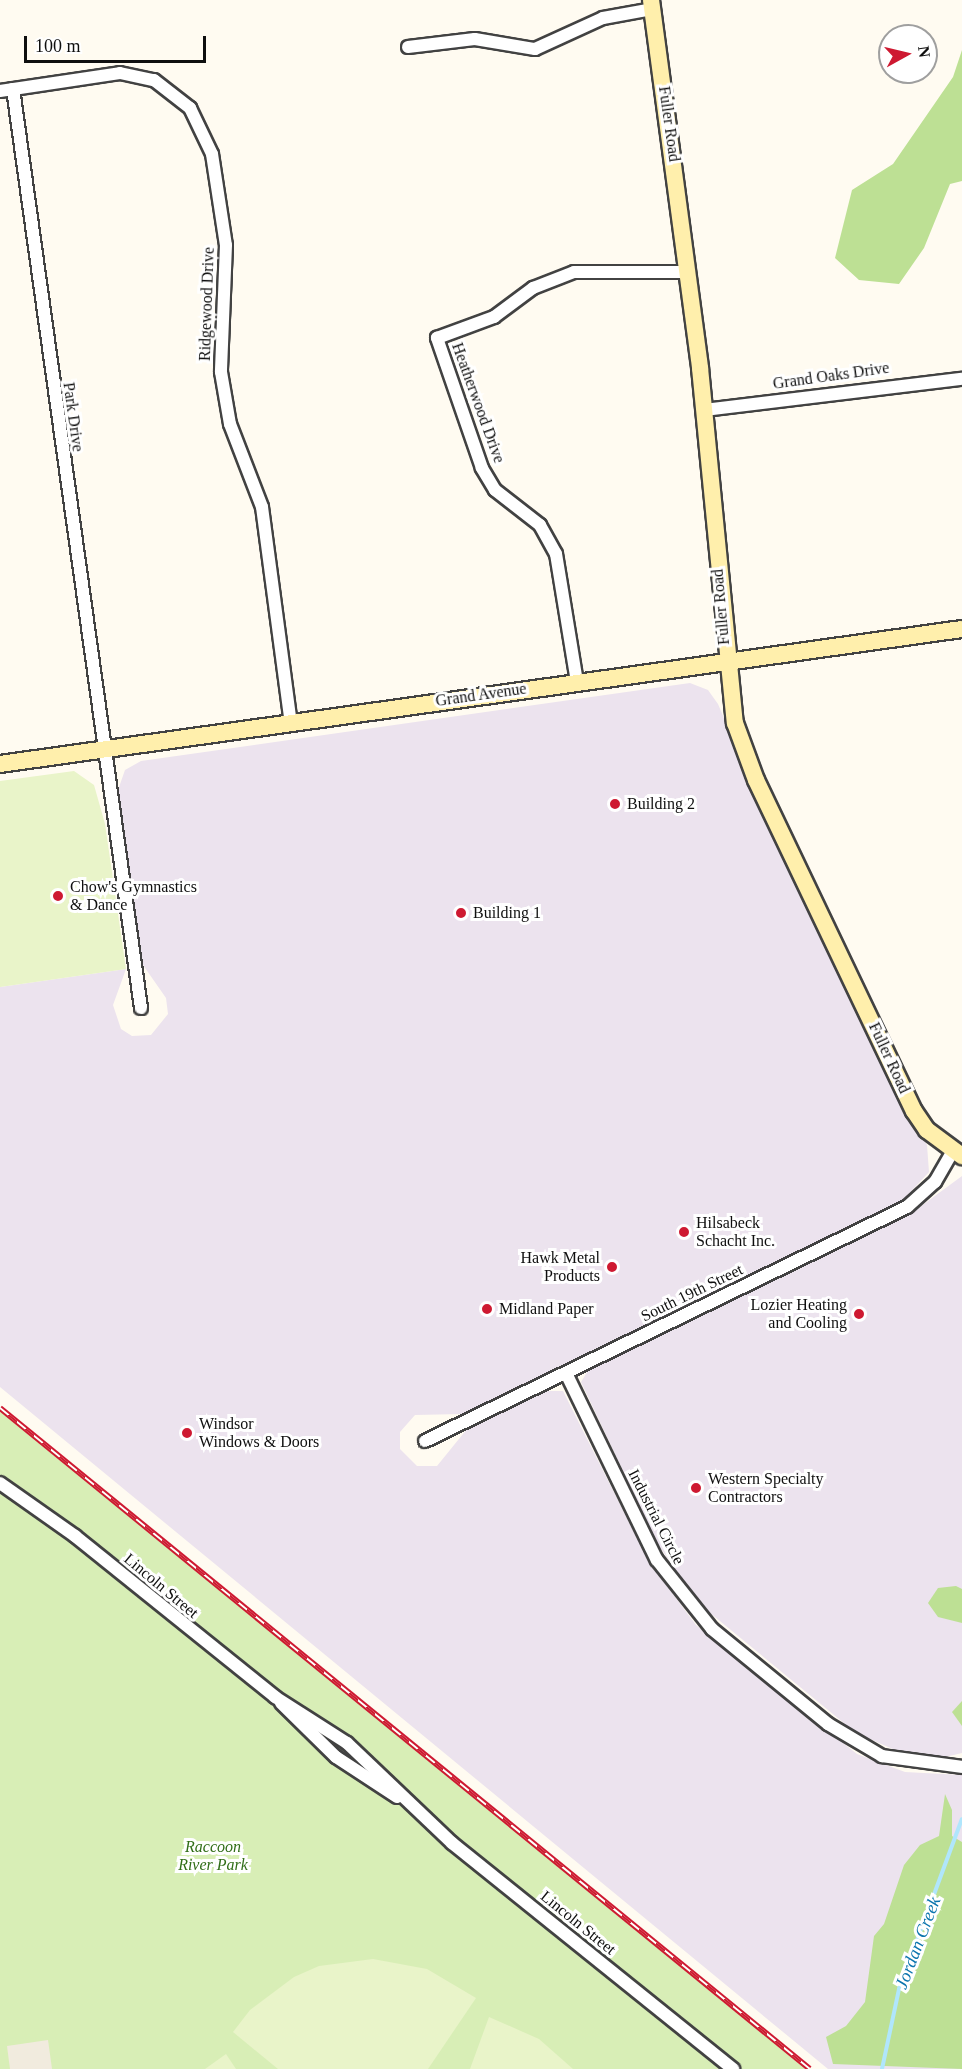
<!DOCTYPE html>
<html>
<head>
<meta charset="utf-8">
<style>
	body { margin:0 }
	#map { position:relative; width:962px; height:2069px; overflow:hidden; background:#fffbf1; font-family:"Times New Roman",serif }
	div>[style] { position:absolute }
	.industrial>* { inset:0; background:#ece3ee }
	.green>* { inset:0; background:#d8eeb6 }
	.forest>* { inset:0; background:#bde094 }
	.pitch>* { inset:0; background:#e9f4c9 }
	.plaza>* { inset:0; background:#f1ebde }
	.stream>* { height:4px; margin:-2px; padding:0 2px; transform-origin:2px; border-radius:2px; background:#b0e6fc }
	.roads { filter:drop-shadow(2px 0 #424242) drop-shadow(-2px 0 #424242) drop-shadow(0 2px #424242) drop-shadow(0 -2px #424242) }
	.street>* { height:12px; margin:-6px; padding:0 6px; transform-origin:6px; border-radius:6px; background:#fff }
	.secondary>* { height:16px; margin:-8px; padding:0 8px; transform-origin:8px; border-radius:8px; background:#ffefac }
	.rail>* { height:6px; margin-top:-3px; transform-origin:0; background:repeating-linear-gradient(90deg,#fff 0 11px,#ce1931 0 22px); box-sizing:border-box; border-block:2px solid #ce1931 }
	.dots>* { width:16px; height:16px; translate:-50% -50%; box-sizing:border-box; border:3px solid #fff; border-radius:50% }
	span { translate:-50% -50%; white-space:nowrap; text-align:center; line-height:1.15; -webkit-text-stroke:6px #fff; paint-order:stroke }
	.street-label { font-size:16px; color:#0f0f0f }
	.poi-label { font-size:16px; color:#0f0f0f }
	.left { translate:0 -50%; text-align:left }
	.right { translate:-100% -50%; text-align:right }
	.park-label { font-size:16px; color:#316e18; font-style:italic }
	.water-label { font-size:18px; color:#0b75ae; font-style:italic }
	.north { position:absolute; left:878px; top:24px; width:60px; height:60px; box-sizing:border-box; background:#fff; border:2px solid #9f9f9f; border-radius:50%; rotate:82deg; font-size:16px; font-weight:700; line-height:24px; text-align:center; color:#0f0f0f }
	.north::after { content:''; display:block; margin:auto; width:21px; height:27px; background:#ce1931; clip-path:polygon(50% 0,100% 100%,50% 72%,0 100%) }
	.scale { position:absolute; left:24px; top:36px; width:182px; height:27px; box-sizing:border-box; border:3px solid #0f0f0f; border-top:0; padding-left:8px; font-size:18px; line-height:21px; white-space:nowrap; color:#0f0f0f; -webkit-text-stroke:4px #fff; paint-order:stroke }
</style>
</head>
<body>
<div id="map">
	<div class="industrial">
		<div style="clip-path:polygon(690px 683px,708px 690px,718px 704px,762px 808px,908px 1116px,927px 1145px,929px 1172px,903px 1200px,462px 1414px,415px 1415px,400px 1432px,400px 1449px,417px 1466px,437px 1466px,467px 1429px,547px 1391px,563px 1391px,649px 1562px,696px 1625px,857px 1754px,905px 1772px,962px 1775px,962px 2069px,828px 2069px,0 1387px,0 987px,126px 969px,113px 1005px,121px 1029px,132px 1036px,151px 1035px,168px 1014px,166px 998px,143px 965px,118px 790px,125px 770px,141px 761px)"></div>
		<div style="clip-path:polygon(962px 1176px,962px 1753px,937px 1759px,902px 1753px,856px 1733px,698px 1603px,657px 1543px,581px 1382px,589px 1369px,909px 1215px)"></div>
	</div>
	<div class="green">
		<div style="clip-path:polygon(0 1408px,78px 1472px,810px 2069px,0 2069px)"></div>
	</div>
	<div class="forest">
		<div style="clip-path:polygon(962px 50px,962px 181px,950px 184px,924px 248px,899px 284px,859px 280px,835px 258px,852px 190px,893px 164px,953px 77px)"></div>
		<div style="clip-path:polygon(956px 1586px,962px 1589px,962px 1623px,938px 1617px,928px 1603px,938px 1588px)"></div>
		<div style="clip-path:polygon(962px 1701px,962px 1726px,952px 1712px)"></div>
		<div style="clip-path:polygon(945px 1794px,952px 1810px,952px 1836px,962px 1842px,962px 2069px,833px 2064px,826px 2037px,846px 2026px,865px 2002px,874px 1936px,884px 1924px,904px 1865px,920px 1845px,939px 1836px)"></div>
	</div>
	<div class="pitch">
		<div style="clip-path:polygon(74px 771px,94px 785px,105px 824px,126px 969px,0 987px,0 781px)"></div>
		<div style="clip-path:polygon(373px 1959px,427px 1969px,476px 1998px,428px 2069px,278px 2069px,233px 2032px,250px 2010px,294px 1977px,319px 1966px)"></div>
		<div style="clip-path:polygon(489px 2017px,539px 2039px,573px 2069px,470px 2069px)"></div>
		<div style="clip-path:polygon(226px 2054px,236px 2069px,205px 2069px)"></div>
	</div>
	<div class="plaza">
		<div style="clip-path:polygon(48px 2040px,52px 2069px,10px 2069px,7px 2046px)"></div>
	</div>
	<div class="stream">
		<div style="left:882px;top:2069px;width:82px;rotate:-78deg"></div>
		<div style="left:899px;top:1989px;width:181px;rotate:-69.7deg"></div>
	</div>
	<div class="roads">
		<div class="street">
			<div style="left:408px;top:47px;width:67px;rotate:-6.8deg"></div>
			<div style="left:475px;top:39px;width:61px;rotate:9.5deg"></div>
			<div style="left:535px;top:49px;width:75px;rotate:-24.5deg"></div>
			<div style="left:603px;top:18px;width:51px;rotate:-10.2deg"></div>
			<div style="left:13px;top:89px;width:928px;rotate:82.07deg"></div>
			<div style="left:0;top:91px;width:121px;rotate:-8.5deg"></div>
			<div style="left:120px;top:73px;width:35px;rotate:12deg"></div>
			<div style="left:154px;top:80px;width:46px;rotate:37.9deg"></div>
			<div style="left:190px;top:108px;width:51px;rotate:64.4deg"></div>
			<div style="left:212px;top:154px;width:92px;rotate:81.3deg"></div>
			<div style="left:226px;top:245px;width:127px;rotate:92.3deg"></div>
			<div style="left:221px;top:372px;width:53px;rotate:80.2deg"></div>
			<div style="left:230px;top:424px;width:89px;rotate:68.9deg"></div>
			<div style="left:262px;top:507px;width:218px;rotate:82.4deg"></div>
			<div style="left:704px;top:410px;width:260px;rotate:-6.9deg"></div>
			<div style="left:577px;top:682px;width:130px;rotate:-99.3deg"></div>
			<div style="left:556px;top:554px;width:33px;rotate:-119deg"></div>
			<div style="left:540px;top:525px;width:57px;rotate:-142.1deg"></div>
			<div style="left:495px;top:490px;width:26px;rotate:-121deg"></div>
			<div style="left:482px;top:468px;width:138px;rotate:-109.1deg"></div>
			<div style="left:437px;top:338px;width:61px;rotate:-20.2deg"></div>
			<div style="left:494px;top:317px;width:49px;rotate:-36.6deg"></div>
			<div style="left:533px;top:288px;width:44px;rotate:-21.3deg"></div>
			<div style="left:574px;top:272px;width:114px"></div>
			<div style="left:566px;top:1373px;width:208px;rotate:64.1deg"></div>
			<div style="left:657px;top:1560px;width:88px;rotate:51.4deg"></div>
			<div style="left:712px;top:1629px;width:150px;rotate:39.3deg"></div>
			<div style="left:828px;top:1724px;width:63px;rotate:30.7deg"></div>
			<div style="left:882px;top:1756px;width:81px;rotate:7.8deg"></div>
			<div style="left:425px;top:1441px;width:536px;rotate:-25.9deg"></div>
			<div style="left:907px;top:1207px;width:38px;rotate:-42deg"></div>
			<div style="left:935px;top:1182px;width:36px;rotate:-60deg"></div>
			<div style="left:0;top:1483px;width:92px;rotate:35.2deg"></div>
			<div style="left:75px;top:1536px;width:257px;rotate:38.8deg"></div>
			<div style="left:275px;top:1697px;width:85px;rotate:32.6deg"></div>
			<div style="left:347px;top:1743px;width:145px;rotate:43.6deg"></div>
			<div style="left:452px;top:1843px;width:361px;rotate:38.8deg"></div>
			<div style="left:281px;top:1703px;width:77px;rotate:44.5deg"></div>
			<div style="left:336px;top:1757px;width:73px;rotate:33.3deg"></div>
		</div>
		<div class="secondary">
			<div style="left:651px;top:0;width:371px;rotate:82.4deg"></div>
			<div style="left:700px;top:368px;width:357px;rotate:84.4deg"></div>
			<div style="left:735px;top:723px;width:61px;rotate:69.8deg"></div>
			<div style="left:756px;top:780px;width:367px;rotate:64.5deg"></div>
			<div style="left:914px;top:1111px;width:23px;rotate:56deg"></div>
			<div style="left:927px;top:1130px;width:44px;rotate:36.6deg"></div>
			<div style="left:0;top:764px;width:971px;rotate:-7.99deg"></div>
		</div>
	</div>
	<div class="rail">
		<div style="left:0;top:1408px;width:1045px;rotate:39.22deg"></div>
	</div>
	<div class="dots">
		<div style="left:615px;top:804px;background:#ce1931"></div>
		<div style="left:58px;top:896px;background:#ce1931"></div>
		<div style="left:461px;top:913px;background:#ce1931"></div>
		<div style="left:684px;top:1232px;background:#ce1931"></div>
		<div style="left:612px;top:1267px;background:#ce1931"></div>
		<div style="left:487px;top:1309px;background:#ce1931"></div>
		<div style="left:859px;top:1314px;background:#ce1931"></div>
		<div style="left:187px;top:1433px;background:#ce1931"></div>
		<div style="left:696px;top:1488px;background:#ce1931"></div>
	</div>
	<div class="street-label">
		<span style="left:669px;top:124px;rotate:82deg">Fuller Road</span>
		<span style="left:207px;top:304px;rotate:-88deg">Ridgewood Drive</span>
		<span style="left:831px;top:376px;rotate:-8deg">Grand Oaks Drive</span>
		<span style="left:478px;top:403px;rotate:70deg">Heatherwood Drive</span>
		<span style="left:73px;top:417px;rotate:82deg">Park Drive</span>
		<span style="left:721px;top:607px;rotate:-95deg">Fuller Road</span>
		<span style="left:481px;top:695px;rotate:-8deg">Grand Avenue</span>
		<span style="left:889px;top:1058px;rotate:65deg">Fuller Road</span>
		<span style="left:692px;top:1293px;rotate:-26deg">South 19th Street</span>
		<span style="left:656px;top:1517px;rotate:63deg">Industrial Circle</span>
		<span style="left:161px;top:1586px;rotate:40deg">Lincoln Street</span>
		<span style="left:578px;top:1923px;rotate:39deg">Lincoln Street</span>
	</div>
	<div class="poi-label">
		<span class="left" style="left:627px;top:804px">Building 2</span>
		<span class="left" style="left:70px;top:896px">Chow's Gymnastics<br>&amp; Dance</span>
		<span class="left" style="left:473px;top:913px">Building 1</span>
		<span class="left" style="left:696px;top:1232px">Hilsabeck<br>Schacht Inc.</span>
		<span class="right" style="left:600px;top:1267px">Hawk Metal<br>Products</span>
		<span class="right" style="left:847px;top:1314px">Lozier Heating<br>and Cooling</span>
		<span class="left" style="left:499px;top:1309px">Midland Paper</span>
		<span class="left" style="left:199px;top:1433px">Windsor<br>Windows &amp; Doors</span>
		<span class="left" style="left:708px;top:1488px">Western Specialty<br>Contractors</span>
	</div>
	<div class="park-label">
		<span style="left:213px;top:1856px">Raccoon<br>River Park</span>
	</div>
	<div class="water-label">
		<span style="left:918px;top:1943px;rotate:-69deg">Jordan Creek</span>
	</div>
	<div class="north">N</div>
	<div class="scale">100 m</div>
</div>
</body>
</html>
